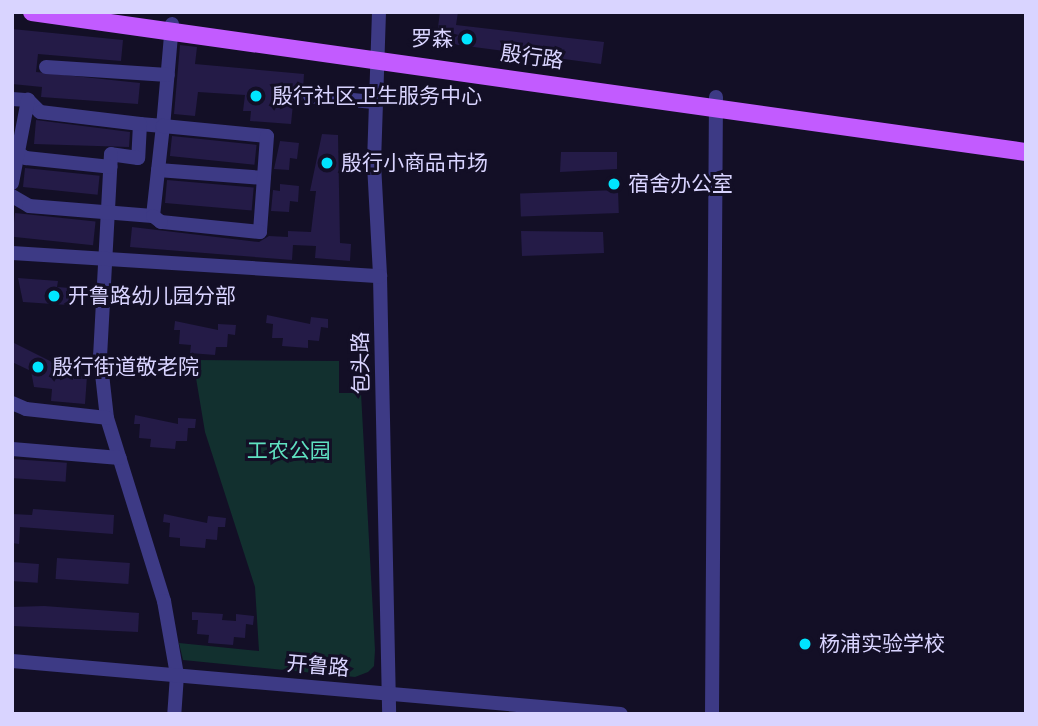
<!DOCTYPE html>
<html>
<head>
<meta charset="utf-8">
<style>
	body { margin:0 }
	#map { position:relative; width:1038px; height:726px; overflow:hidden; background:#130f26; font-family:Helvetica,"Noto Sans SC",sans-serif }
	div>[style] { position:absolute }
	.green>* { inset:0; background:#12302f }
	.building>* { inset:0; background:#241b47; transform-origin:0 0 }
	.minor>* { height:14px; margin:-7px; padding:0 7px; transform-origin:7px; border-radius:7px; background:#3d3a85 }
	.major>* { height:18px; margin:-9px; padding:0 9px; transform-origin:9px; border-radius:9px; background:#c25bff }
	.dots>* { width:19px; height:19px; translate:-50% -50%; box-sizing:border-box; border:4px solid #130f26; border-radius:50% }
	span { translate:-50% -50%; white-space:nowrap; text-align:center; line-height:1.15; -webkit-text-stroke:6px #130f26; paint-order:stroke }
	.poi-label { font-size:21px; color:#d9d4ff }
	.right { translate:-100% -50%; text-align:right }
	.left { translate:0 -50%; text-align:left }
	.street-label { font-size:21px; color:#d9d4ff }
	.park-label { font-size:21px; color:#5fe0c0 }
	.frame { position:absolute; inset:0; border:14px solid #d9d4ff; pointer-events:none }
</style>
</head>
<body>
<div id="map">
	<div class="green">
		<div style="clip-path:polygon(193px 360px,339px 361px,339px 393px,361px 393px,375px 650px,374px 666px,368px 672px,355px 677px,183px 660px,179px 643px,259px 651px,255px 587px,205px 432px)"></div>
	</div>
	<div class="building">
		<div style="clip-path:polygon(440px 12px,458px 12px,456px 25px,604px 42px,601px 64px,436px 42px)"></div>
		<div style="clip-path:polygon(12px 29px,123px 40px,121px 61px,38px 54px,36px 72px,140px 83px,138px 104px,41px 97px,42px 87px,12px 84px)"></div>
		<div style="clip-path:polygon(180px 45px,197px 47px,195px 64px,304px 74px,302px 105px,293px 104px,291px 124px,250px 121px,251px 111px,243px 111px,245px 95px,198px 92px,195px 116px,174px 114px)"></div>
		<div style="clip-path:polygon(36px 120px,130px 132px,129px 147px,34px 144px)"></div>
		<div style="clip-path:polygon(322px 134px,338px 135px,340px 243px,351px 244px,350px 261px,315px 258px,316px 246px,293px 245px,292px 260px,130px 247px,132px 227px,259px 242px,269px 236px,288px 237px,288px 231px,311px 232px,316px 191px,310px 191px)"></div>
		<div style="left:172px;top:136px;width:85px;height:20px;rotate:6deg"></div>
		<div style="clip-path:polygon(280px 141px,299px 143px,297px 159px,290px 158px,289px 170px,274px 169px)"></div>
		<div style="clip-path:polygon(561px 152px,617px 152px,617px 169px,560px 172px)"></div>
		<div style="left:25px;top:168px;width:75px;height:19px;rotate:6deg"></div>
		<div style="left:167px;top:180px;width:87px;height:23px;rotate:5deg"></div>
		<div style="clip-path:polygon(280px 184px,299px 186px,298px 202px,290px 201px,289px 212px,271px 211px,273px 190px,280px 191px)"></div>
		<div style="left:618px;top:190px;width:23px;height:98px;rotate:88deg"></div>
		<div style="left:15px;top:213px;width:81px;height:24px;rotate:6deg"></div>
		<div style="clip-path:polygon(521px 231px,603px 232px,604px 253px,522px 256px)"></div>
		<div style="clip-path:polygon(18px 278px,58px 281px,57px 287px,70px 288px,68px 305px,23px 302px)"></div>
		<div style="clip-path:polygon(267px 315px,310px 324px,311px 317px,328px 319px,328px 328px,321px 327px,319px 341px,308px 340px,308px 348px,282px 346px,283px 338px,272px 338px,273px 324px,266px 323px)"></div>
		<div style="clip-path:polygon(175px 321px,218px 330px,218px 324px,236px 325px,235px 335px,228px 334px,227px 347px,216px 347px,215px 355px,190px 353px,191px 345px,179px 344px,180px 330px,174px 330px)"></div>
		<div style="clip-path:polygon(12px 342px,52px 362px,52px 373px,87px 376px,85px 404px,51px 401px,52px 389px,34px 387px,31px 371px,12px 362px)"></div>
		<div style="clip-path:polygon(135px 415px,178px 424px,178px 418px,196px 419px,195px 428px,188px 428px,187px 441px,176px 441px,175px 449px,150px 447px,151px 439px,139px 438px,140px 424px,134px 424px)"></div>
		<div style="left:12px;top:459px;width:55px;height:19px;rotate:4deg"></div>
		<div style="clip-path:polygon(33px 509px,114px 515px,113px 534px,20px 527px,19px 544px,12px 543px,12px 514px,32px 515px)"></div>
		<div style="clip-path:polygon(164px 514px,207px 523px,208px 516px,226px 518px,225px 527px,218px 527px,217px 540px,206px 539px,205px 548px,180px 546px,180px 538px,169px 537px,170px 523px,163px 522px)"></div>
		<div style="left:57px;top:558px;width:73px;height:21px;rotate:4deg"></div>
		<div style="left:12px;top:562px;width:27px;height:19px;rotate:4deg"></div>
		<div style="clip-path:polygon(44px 606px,139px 613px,138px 632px,12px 626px,12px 607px)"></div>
		<div style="clip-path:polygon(192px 612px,223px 614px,222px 620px,236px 621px,236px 614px,254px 616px,253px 625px,246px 624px,245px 638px,234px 637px,233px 645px,208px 643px,209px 635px,197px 634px,198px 620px,192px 620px)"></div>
	</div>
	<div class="minor">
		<div style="left:379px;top:12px;width:152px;rotate:91.9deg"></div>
		<div style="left:374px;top:164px;width:112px;rotate:86.9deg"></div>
		<div style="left:380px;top:276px;width:438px;rotate:88.8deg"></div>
		<div style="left:172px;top:24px;width:102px;rotate:95deg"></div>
		<div style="left:163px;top:126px;width:23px;rotate:-175deg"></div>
		<div style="left:140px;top:124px;width:34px;rotate:93deg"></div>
		<div style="left:138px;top:158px;width:27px;rotate:-172deg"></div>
		<div style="left:111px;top:154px;width:202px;rotate:93.1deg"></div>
		<div style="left:100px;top:356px;width:62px;rotate:83.6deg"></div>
		<div style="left:107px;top:418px;width:192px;rotate:72.7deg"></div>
		<div style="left:164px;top:601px;width:75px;rotate:80deg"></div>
		<div style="left:177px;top:675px;width:39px;rotate:94deg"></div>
		<div style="left:46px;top:67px;width:122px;rotate:3.8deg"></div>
		<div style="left:310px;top:96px;width:64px;rotate:5.4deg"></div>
		<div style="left:12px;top:99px;width:16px;rotate:4deg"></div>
		<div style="left:28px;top:100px;width:17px;rotate:45deg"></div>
		<div style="left:40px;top:112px;width:101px;rotate:6.8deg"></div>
		<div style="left:12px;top:149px;width:17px;rotate:33deg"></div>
		<div style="left:26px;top:158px;width:85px;rotate:6deg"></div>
		<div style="left:158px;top:170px;width:106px;rotate:4.3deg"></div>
		<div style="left:12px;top:183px;width:85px;rotate:-79.1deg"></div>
		<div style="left:12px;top:196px;width:20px;rotate:30deg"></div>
		<div style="left:29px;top:206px;width:124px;rotate:4.6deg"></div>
		<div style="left:153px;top:216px;width:91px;rotate:-83.7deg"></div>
		<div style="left:163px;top:126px;width:104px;rotate:5.5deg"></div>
		<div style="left:267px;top:136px;width:96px;rotate:94.2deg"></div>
		<div style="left:260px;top:232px;width:100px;rotate:-174.2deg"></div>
		<div style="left:161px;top:222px;width:10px;rotate:-143deg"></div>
		<div style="left:12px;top:253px;width:369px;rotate:3.6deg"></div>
		<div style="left:12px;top:403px;width:15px;rotate:23deg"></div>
		<div style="left:26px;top:409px;width:81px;rotate:6.3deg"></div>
		<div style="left:12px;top:449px;width:108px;rotate:4.8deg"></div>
		<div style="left:12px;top:661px;width:611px;rotate:4.97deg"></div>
		<div style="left:712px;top:714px;width:617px;rotate:-89.63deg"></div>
	</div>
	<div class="major">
		<div style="left:32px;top:12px;width:1004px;rotate:8.02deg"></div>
	</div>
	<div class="dots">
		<div style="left:467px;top:39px;background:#00e5ff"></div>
		<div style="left:256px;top:96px;background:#00e5ff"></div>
		<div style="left:327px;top:163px;background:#00e5ff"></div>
		<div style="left:614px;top:184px;background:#00e5ff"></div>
		<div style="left:54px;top:296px;background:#00e5ff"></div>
		<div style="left:38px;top:367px;background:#00e5ff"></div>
		<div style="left:805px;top:644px;background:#00e5ff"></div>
	</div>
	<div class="poi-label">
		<span class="right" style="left:453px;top:39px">罗森</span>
		<span class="left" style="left:272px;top:96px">殷行社区卫生服务中心</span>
		<span class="left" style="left:341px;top:163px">殷行小商品市场</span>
		<span class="left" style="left:628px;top:184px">宿舍办公室</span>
		<span class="left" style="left:68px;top:296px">开鲁路幼儿园分部</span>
		<span class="left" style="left:52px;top:367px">殷行街道敬老院</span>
		<span class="left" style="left:819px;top:644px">杨浦实验学校</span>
	</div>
	<div class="street-label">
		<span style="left:532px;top:57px;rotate:8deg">殷行路</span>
		<span style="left:361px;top:363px;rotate:-91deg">包头路</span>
		<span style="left:318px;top:666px;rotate:5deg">开鲁路</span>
	</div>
	<div class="park-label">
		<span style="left:289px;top:451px">工农公园</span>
	</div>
	<div class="frame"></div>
</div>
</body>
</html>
